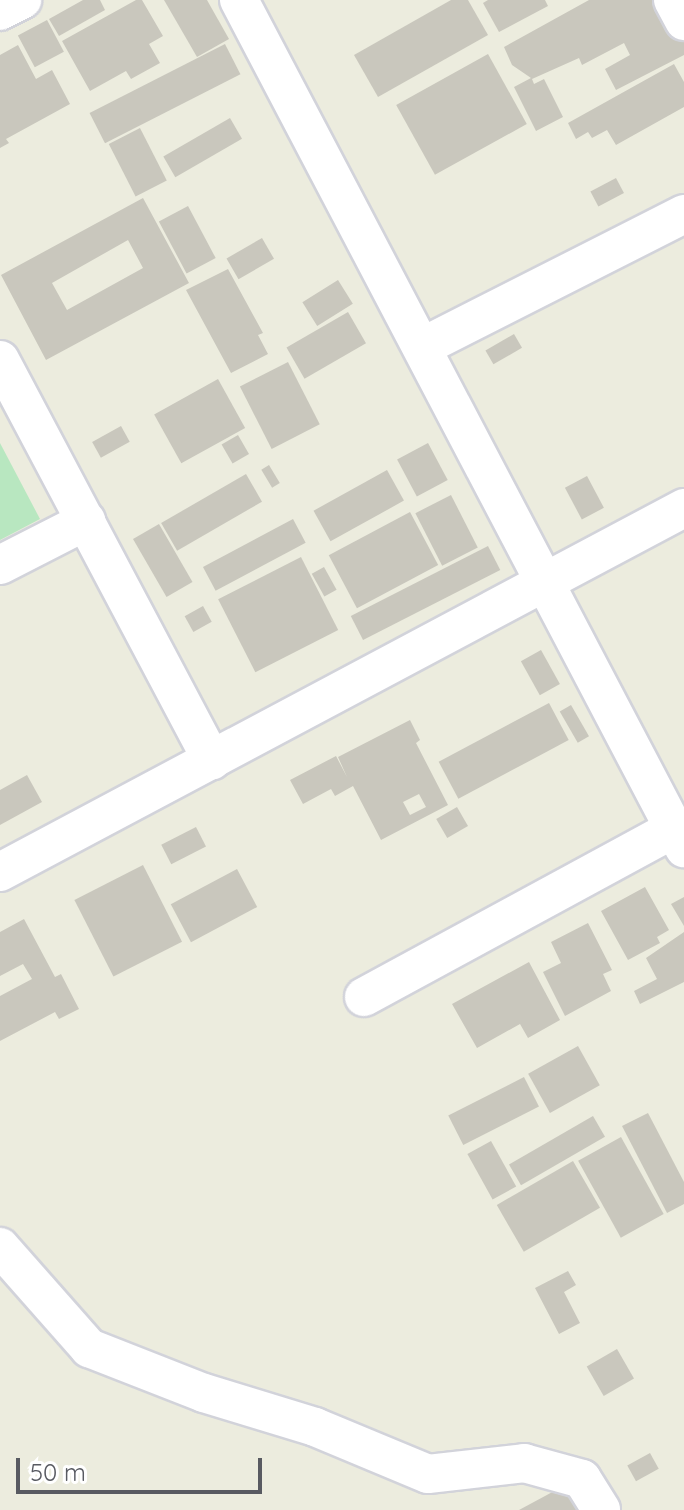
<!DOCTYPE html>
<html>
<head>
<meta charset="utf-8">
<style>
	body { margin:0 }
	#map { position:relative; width:684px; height:1510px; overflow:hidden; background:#ececde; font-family:Quicksand,sans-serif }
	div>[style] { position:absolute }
	.green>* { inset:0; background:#b8e7c0 }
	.building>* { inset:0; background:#c9c7bd; transform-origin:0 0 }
	.roads { filter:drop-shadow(2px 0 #d2d3da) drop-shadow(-2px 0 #d2d3da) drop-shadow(0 2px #d2d3da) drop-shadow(0 -2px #d2d3da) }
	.minor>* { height:38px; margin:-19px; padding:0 19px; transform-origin:19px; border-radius:19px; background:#fff }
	span { translate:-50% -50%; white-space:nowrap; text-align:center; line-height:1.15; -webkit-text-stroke:8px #fff; paint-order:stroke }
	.scale { position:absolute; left:16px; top:1458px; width:246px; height:36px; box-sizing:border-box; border:4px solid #585a61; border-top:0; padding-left:10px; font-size:24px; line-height:28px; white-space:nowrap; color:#585a61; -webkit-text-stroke:6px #fff; paint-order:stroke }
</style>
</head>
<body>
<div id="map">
	<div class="green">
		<div style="clip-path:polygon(0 443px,40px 519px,0 540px)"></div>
	</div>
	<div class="building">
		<div style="clip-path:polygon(83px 0,100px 0,105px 10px,59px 36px,49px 19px)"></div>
		<div style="clip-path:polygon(136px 0,142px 0,163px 36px,149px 44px,160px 63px,131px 79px,126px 71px,90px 91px,62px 41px)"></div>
		<div style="clip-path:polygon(164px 0,207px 0,229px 39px,197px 57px)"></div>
		<div style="clip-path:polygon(451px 0,468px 0,488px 35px,378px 97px,354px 55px)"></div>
		<div style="clip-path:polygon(488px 0,545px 0,548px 6px,499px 32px,483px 3px)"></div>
		<div style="clip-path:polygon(589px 0,661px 0,684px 41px,684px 55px,616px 90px,605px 69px,630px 55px,624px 43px,582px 65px,579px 58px,532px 79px,534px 84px,544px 79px,563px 117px,536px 131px,514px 87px,531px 78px,512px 65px,504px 47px)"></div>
		<div style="left:47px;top:20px;width:36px;height:33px;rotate:62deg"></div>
		<div style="left:225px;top:44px;width:34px;height:152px;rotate:63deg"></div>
		<div style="clip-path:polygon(18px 45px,36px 79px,52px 70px,70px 104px,6px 139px,9px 143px,0 148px,0 55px)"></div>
		<div style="left:488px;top:54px;width:80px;height:105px;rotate:61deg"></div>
		<div style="clip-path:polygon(674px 64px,684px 82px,684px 107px,616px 145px,607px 130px,592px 138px,588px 132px,576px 139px,568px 123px)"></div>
		<div style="left:230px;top:118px;width:24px;height:77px;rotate:60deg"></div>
		<div style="left:140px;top:128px;width:59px;height:35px;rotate:63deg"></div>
		<div style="left:616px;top:178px;width:17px;height:29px;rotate:62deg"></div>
		<div style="clip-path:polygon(evenodd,143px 198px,189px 283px,46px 360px,1px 275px,143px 198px,128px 240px,143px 268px,67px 310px,52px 283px,128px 240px)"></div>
		<div style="left:188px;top:206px;width:59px;height:33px;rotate:62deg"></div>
		<div style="left:262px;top:238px;width:24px;height:41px;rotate:60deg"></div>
		<div style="clip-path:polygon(228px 269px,263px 333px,258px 335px,268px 354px,231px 373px,186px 290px)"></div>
		<div style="left:338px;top:280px;width:28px;height:42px;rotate:58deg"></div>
		<div style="left:348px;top:312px;width:36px;height:71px;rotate:60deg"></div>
		<div style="left:514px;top:334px;width:16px;height:33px;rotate:60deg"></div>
		<div style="left:288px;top:362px;width:70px;height:54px;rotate:63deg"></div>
		<div style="left:218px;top:379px;width:56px;height:73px;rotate:61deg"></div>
		<div style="left:121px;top:426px;width:18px;height:33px;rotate:61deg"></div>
		<div style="left:238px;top:435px;width:22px;height:19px;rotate:60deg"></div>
		<div style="left:428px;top:443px;width:42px;height:35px;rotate:62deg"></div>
		<div style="left:269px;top:465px;width:21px;height:9px;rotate:59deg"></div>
		<div style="left:387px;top:470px;width:35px;height:84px;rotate:61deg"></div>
		<div style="left:246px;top:474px;width:32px;height:98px;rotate:60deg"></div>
		<div style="left:587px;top:476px;width:36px;height:25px;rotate:62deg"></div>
		<div style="left:451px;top:495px;width:59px;height:40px;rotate:63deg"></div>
		<div style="left:410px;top:512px;width:60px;height:92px;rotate:62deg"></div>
		<div style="left:293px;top:519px;width:27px;height:102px;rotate:62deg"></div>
		<div style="left:159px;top:524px;width:67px;height:30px;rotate:60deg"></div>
		<div style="left:488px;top:546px;width:27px;height:154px;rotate:63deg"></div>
		<div style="left:301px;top:557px;width:82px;height:93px;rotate:63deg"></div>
		<div style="left:324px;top:567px;width:26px;height:14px;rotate:61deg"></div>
		<div style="left:203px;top:606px;width:18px;height:21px;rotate:61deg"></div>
		<div style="left:541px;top:650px;width:39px;height:23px;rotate:61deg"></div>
		<div style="left:549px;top:703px;width:42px;height:125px;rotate:62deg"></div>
		<div style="left:571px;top:705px;width:36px;height:13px;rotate:60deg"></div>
		<div style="clip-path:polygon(evenodd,410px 720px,420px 740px,416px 743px,448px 805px,381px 840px,353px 786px,335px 796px,331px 789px,303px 804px,290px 780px,336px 756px,347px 777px,338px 757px,410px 720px,419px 794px,426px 807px,410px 815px,403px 802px,419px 794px)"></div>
		<div style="clip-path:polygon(27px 775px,42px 802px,0 825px,0 790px)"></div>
		<div style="left:457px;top:807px;width:22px;height:24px;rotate:60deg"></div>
		<div style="left:196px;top:827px;width:22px;height:39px;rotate:63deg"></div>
		<div style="left:143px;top:865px;width:86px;height:77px;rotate:63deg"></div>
		<div style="left:237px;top:869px;width:43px;height:75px;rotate:62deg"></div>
		<div style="clip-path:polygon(645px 887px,669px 930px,657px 937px,660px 943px,628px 960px,601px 911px)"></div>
		<div style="clip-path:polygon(684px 897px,684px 926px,671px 904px)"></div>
		<div style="clip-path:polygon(24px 919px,55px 977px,61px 974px,79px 1009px,59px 1019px,55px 1012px,0 1041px,0 996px,32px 979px,23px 964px,0 976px,0 932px)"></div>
		<div style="clip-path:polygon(588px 923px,612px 970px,603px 974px,611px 991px,565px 1016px,543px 972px,561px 963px,551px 942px)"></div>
		<div style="clip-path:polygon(684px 932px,684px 982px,640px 1004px,634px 991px,657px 979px,646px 958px)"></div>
		<div style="clip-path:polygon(529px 962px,560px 1020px,528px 1038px,520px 1024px,477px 1048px,452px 1004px)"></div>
		<div style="left:578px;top:1046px;width:45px;height:57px;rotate:61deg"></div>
		<div style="left:524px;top:1077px;width:33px;height:85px;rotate:63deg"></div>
		<div style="clip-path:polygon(648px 1113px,684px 1182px,684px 1204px,667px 1213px,622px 1126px)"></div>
		<div style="left:593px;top:1116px;width:24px;height:97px;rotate:60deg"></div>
		<div style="left:621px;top:1137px;width:88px;height:49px;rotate:61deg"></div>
		<div style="left:491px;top:1141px;width:52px;height:27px;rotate:61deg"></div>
		<div style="left:573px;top:1161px;width:54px;height:88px;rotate:60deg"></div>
		<div style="clip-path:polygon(568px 1271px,576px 1285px,564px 1292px,580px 1323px,559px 1334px,535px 1288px)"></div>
		<div style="left:617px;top:1349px;width:34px;height:35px;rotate:60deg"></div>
		<div style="left:650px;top:1453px;width:18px;height:26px;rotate:61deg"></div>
		<div style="clip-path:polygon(571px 1482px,586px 1510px,519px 1510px)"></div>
	</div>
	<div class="roads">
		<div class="minor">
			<div style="left:239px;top:0;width:958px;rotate:62.31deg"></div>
			<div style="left:673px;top:0;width:24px;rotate:62deg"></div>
			<div style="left:0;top:11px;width:25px;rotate:-27deg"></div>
			<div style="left:422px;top:347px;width:294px;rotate:-26.9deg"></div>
			<div style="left:0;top:360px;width:453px;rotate:62.1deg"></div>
			<div style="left:0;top:565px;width:97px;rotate:-27.1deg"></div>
			<div style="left:0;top:872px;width:775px;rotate:-28.02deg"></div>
			<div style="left:364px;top:997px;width:353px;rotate:-28.5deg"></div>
			<div style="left:0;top:1247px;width:135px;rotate:48.6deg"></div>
			<div style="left:89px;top:1348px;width:123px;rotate:21.4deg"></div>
			<div style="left:204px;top:1393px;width:116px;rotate:17deg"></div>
			<div style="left:315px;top:1427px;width:122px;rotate:22.6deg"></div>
			<div style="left:428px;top:1474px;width:97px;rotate:-6.5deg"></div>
			<div style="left:524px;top:1463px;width:60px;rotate:15.4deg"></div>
			<div style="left:582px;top:1479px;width:36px;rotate:58deg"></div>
		</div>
	</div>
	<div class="scale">50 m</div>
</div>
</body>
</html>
